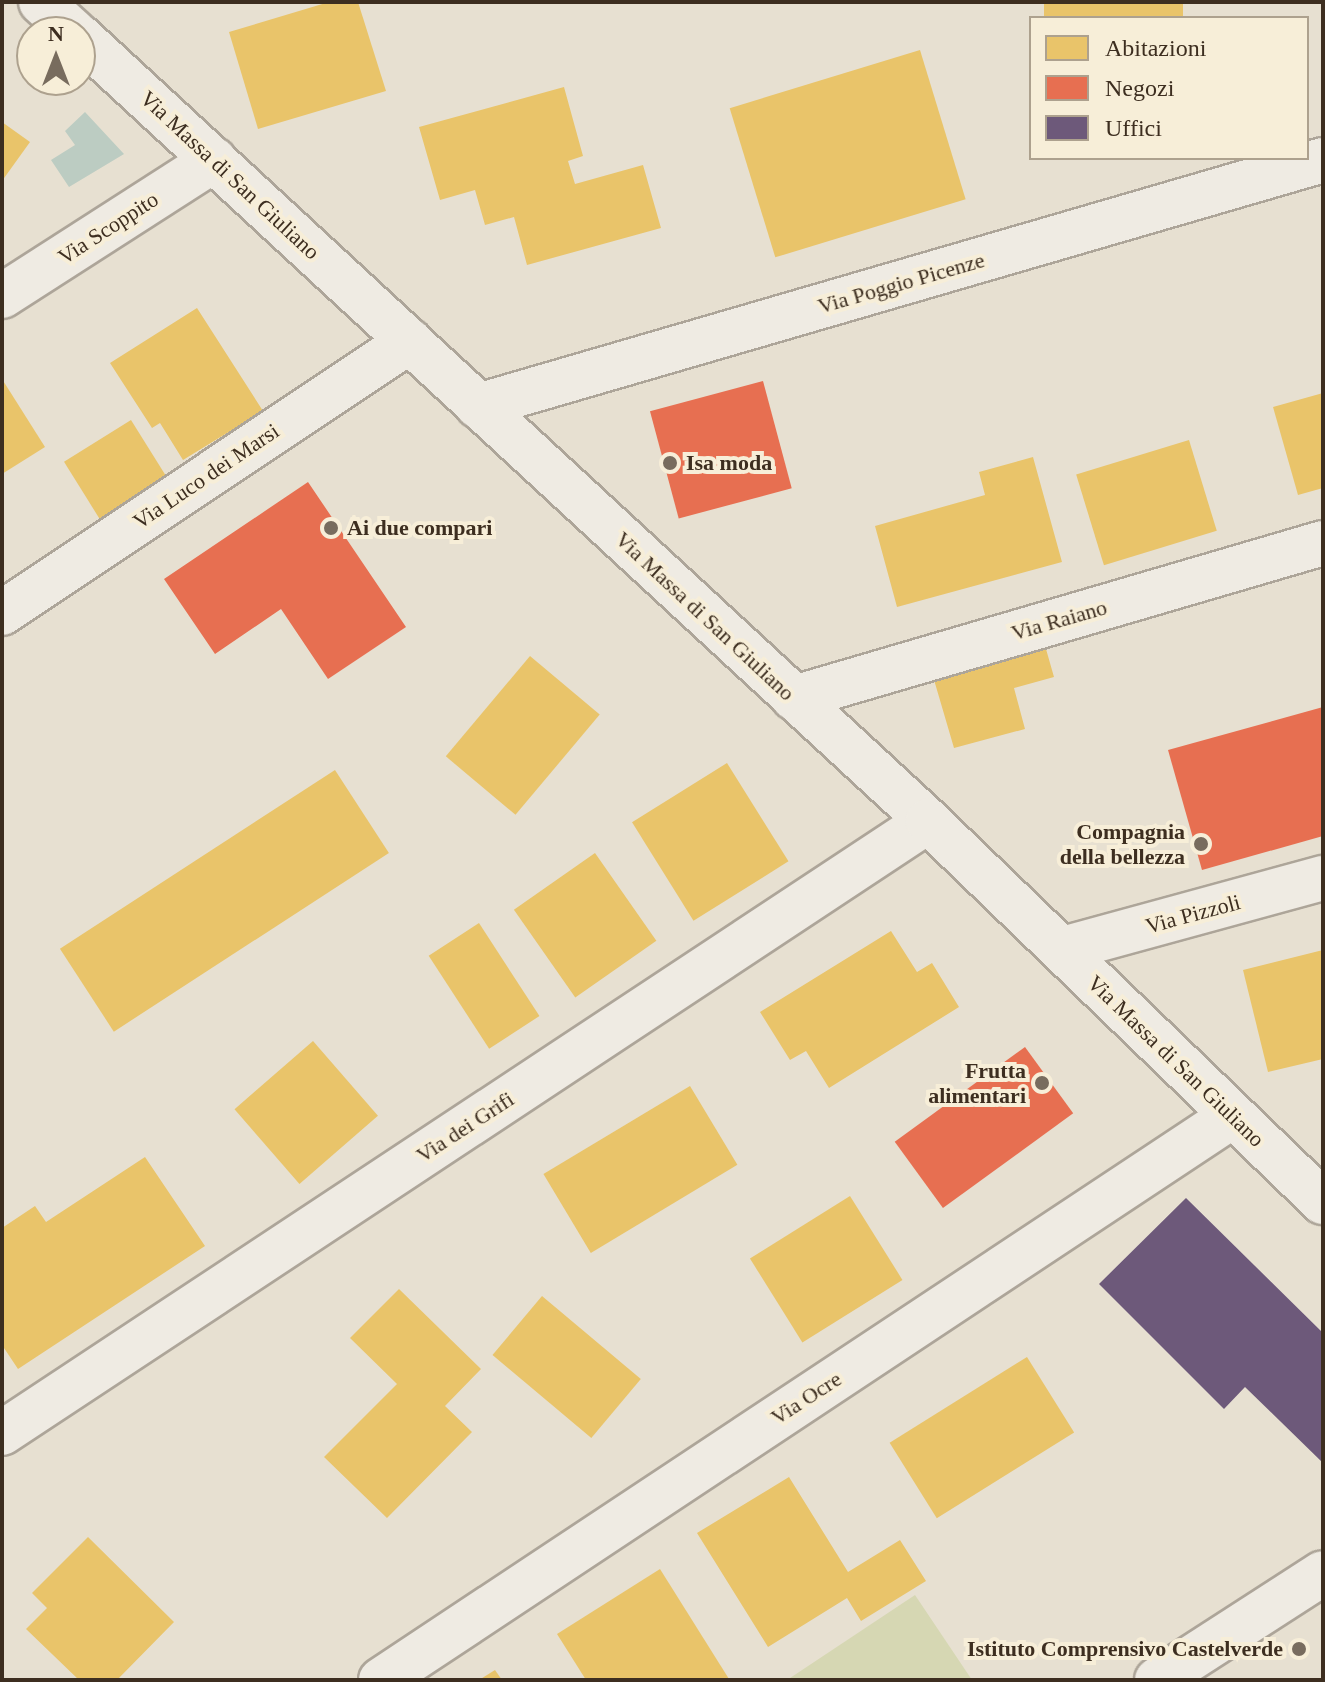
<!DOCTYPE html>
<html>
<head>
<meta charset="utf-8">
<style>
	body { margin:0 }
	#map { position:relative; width:1325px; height:1682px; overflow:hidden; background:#e7e0d1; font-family:Georgia,serif }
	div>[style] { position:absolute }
	.green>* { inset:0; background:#d6d7b3 }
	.water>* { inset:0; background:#bcccc2 }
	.homes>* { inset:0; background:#e9c46a; transform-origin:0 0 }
	.shops>* { inset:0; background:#e76f51; transform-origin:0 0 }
	.offices>* { inset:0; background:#6d597a }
	.roads { filter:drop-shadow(2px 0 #ada599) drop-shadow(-2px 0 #ada599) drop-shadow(0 2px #ada599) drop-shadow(0 -2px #ada599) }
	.minor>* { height:44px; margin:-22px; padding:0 22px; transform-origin:22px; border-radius:22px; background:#efebe3 }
	.tertiary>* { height:44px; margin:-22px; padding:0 22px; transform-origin:22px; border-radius:22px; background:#efebe3 }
	.dots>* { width:22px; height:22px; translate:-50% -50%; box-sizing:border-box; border:4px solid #f7eed8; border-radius:50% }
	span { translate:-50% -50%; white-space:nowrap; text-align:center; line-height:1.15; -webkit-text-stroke:8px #f7eed8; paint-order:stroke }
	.street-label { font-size:22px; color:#3d2e20 }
	.poi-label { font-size:22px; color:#3d2e20; font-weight:700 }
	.left { translate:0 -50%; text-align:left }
	.right { translate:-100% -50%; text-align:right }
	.frame { position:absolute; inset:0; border:4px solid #3d2e20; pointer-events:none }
	.legend { position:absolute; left:1029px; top:16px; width:280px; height:144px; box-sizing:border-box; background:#f7eed8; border:2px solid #ada18e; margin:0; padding:10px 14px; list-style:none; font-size:24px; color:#3d2e20 }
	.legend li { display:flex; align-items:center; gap:16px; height:40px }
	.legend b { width:40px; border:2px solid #ada18e }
	.north { position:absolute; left:16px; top:16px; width:80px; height:80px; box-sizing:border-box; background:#f7eed8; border:2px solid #ada18e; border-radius:50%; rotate:0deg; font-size:22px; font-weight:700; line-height:32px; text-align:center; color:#3d2e20 }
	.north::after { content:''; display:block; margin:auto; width:28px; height:36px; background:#786c5e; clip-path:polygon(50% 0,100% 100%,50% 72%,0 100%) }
</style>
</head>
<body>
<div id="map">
	<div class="green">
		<div style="clip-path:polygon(915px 1595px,972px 1680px,787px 1680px)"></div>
	</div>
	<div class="water">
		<div style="clip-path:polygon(85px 112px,124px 154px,69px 187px,51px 160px,75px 145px,65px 131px)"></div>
	</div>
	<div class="homes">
		<div style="clip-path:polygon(329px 2px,358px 2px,386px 91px,258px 129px,229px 32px)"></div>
		<div style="left:1044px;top:2px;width:139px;height:17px"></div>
		<div style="left:920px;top:50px;width:156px;height:199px;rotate:73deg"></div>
		<div style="clip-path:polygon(564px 87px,583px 156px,568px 161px,575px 184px,643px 165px,661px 228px,527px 265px,514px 217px,485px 225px,475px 190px,440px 200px,419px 127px)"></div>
		<div style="clip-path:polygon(2px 122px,30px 142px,2px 181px)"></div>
		<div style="clip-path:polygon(197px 308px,263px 411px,183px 460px,160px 423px,152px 428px,110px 363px)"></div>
		<div style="clip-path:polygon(2px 379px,45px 447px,2px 474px)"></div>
		<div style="clip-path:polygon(1323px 393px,1323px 488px,1298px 495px,1273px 407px)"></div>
		<div style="left:131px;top:420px;width:67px;height:79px;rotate:58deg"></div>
		<div style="left:1189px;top:440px;width:95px;height:118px;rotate:73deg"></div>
		<div style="clip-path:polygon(1033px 457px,1062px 562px,897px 607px,875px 526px,985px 495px,979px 472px)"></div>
		<div style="clip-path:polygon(1044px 642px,1054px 677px,1014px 688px,1025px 729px,954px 748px,932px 673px)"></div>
		<div style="left:530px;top:656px;width:91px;height:131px;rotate:40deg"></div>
		<div style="left:727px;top:763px;width:116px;height:112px;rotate:58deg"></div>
		<div style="left:335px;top:770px;width:99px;height:328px;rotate:57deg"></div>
		<div style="left:595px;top:853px;width:107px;height:99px;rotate:55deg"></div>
		<div style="left:479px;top:923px;width:111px;height:60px;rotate:57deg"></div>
		<div style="clip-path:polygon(891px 931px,917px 972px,932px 963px,959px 1007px,829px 1088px,806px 1051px,790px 1060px,760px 1012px)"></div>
		<div style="clip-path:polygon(1323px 950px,1323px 1059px,1268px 1072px,1243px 970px)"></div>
		<div style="left:313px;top:1041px;width:99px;height:104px;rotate:49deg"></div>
		<div style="left:690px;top:1086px;width:92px;height:171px;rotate:59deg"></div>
		<div style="clip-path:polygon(145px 1157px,205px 1246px,18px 1369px,2px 1345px,2px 1228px,35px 1206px,46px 1222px)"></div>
		<div style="left:850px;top:1196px;width:99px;height:118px;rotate:58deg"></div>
		<div style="clip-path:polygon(399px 1289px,481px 1369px,445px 1406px,472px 1432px,387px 1518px,324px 1457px,397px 1384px,350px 1338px)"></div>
		<div style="left:542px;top:1296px;width:129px;height:77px;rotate:40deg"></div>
		<div style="left:1027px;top:1357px;width:89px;height:162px;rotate:58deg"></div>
		<div style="clip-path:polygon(789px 1477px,848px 1572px,900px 1540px,926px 1581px,861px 1621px,847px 1598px,768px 1647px,697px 1533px)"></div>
		<div style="clip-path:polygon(88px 1537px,174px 1622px,117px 1680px,79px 1680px,26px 1629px,47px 1608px,32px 1593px)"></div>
		<div style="clip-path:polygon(660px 1569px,729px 1679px,586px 1680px,557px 1634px)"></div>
		<div style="clip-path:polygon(495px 1670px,502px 1680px,479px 1680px)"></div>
	</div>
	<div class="shops">
		<div style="left:763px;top:381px;width:111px;height:117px;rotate:75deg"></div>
		<div style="clip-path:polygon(308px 482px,406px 627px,328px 679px,281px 609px,215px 654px,164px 579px)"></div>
		<div style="clip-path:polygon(1323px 707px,1323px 836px,1202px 870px,1168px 750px)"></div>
		<div style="left:1025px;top:1047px;width:82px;height:161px;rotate:54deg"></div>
	</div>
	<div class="offices">
		<div style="clip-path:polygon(1186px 1198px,1323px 1333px,1323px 1463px,1245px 1387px,1224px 1409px,1099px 1284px)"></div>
	</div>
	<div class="roads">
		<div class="minor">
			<div style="left:2px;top:296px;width:252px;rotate:-32.7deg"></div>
			<div style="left:478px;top:406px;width:880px;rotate:-16.23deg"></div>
			<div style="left:2px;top:613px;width:490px;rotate:-33.7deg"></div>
			<div style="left:794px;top:698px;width:551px;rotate:-16.33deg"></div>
			<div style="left:1063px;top:949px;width:270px;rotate:-15.3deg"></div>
			<div style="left:2px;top:1433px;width:1110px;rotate:-33.46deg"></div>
			<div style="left:381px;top:1680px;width:1021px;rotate:-33.53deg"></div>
			<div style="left:1157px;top:1680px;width:197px;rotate:-32.8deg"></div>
		</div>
		<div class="tertiary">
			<div style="left:41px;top:2px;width:45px;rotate:42.3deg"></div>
			<div style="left:80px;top:37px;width:1155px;rotate:42.75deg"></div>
			<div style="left:928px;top:821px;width:549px;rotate:43.97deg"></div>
		</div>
	</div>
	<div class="dots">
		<div style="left:670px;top:463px;background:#786c5e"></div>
		<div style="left:331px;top:528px;background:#786c5e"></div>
		<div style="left:1201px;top:844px;background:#786c5e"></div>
		<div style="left:1042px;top:1083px;background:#786c5e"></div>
		<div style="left:1299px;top:1649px;background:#786c5e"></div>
	</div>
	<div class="street-label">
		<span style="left:230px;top:175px;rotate:43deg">Via Massa di San Giuliano</span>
		<span style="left:108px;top:228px;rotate:-33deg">Via Scoppito</span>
		<span style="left:901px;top:283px;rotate:-16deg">Via Poggio Picenze</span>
		<span style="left:206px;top:476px;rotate:-34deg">Via Luco dei Marsi</span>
		<span style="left:705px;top:616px;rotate:43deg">Via Massa di San Giuliano</span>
		<span style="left:1059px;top:620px;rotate:-16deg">Via Raiano</span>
		<span style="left:1193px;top:914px;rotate:-15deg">Via Pizzoli</span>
		<span style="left:1176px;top:1061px;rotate:44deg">Via Massa di San Giuliano</span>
		<span style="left:465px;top:1127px;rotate:-33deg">Via dei Grifi</span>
		<span style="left:806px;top:1398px;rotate:-33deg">Via Ocre</span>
	</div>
	<div class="poi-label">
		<span class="left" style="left:686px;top:463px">Isa moda</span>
		<span class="left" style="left:347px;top:528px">Ai due compari</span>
		<span class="right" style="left:1185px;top:844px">Compagnia<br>della bellezza</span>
		<span class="right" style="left:1026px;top:1083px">Frutta<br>alimentari</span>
		<span class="right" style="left:1283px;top:1649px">Istituto Comprensivo Castelverde</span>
	</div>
	<div class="frame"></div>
	<ul class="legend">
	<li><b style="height:22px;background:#e9c46a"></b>Abitazioni</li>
	<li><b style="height:22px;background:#e76f51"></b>Negozi</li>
	<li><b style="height:22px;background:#6d597a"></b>Uffici</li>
	</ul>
	<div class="north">N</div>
</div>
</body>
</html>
